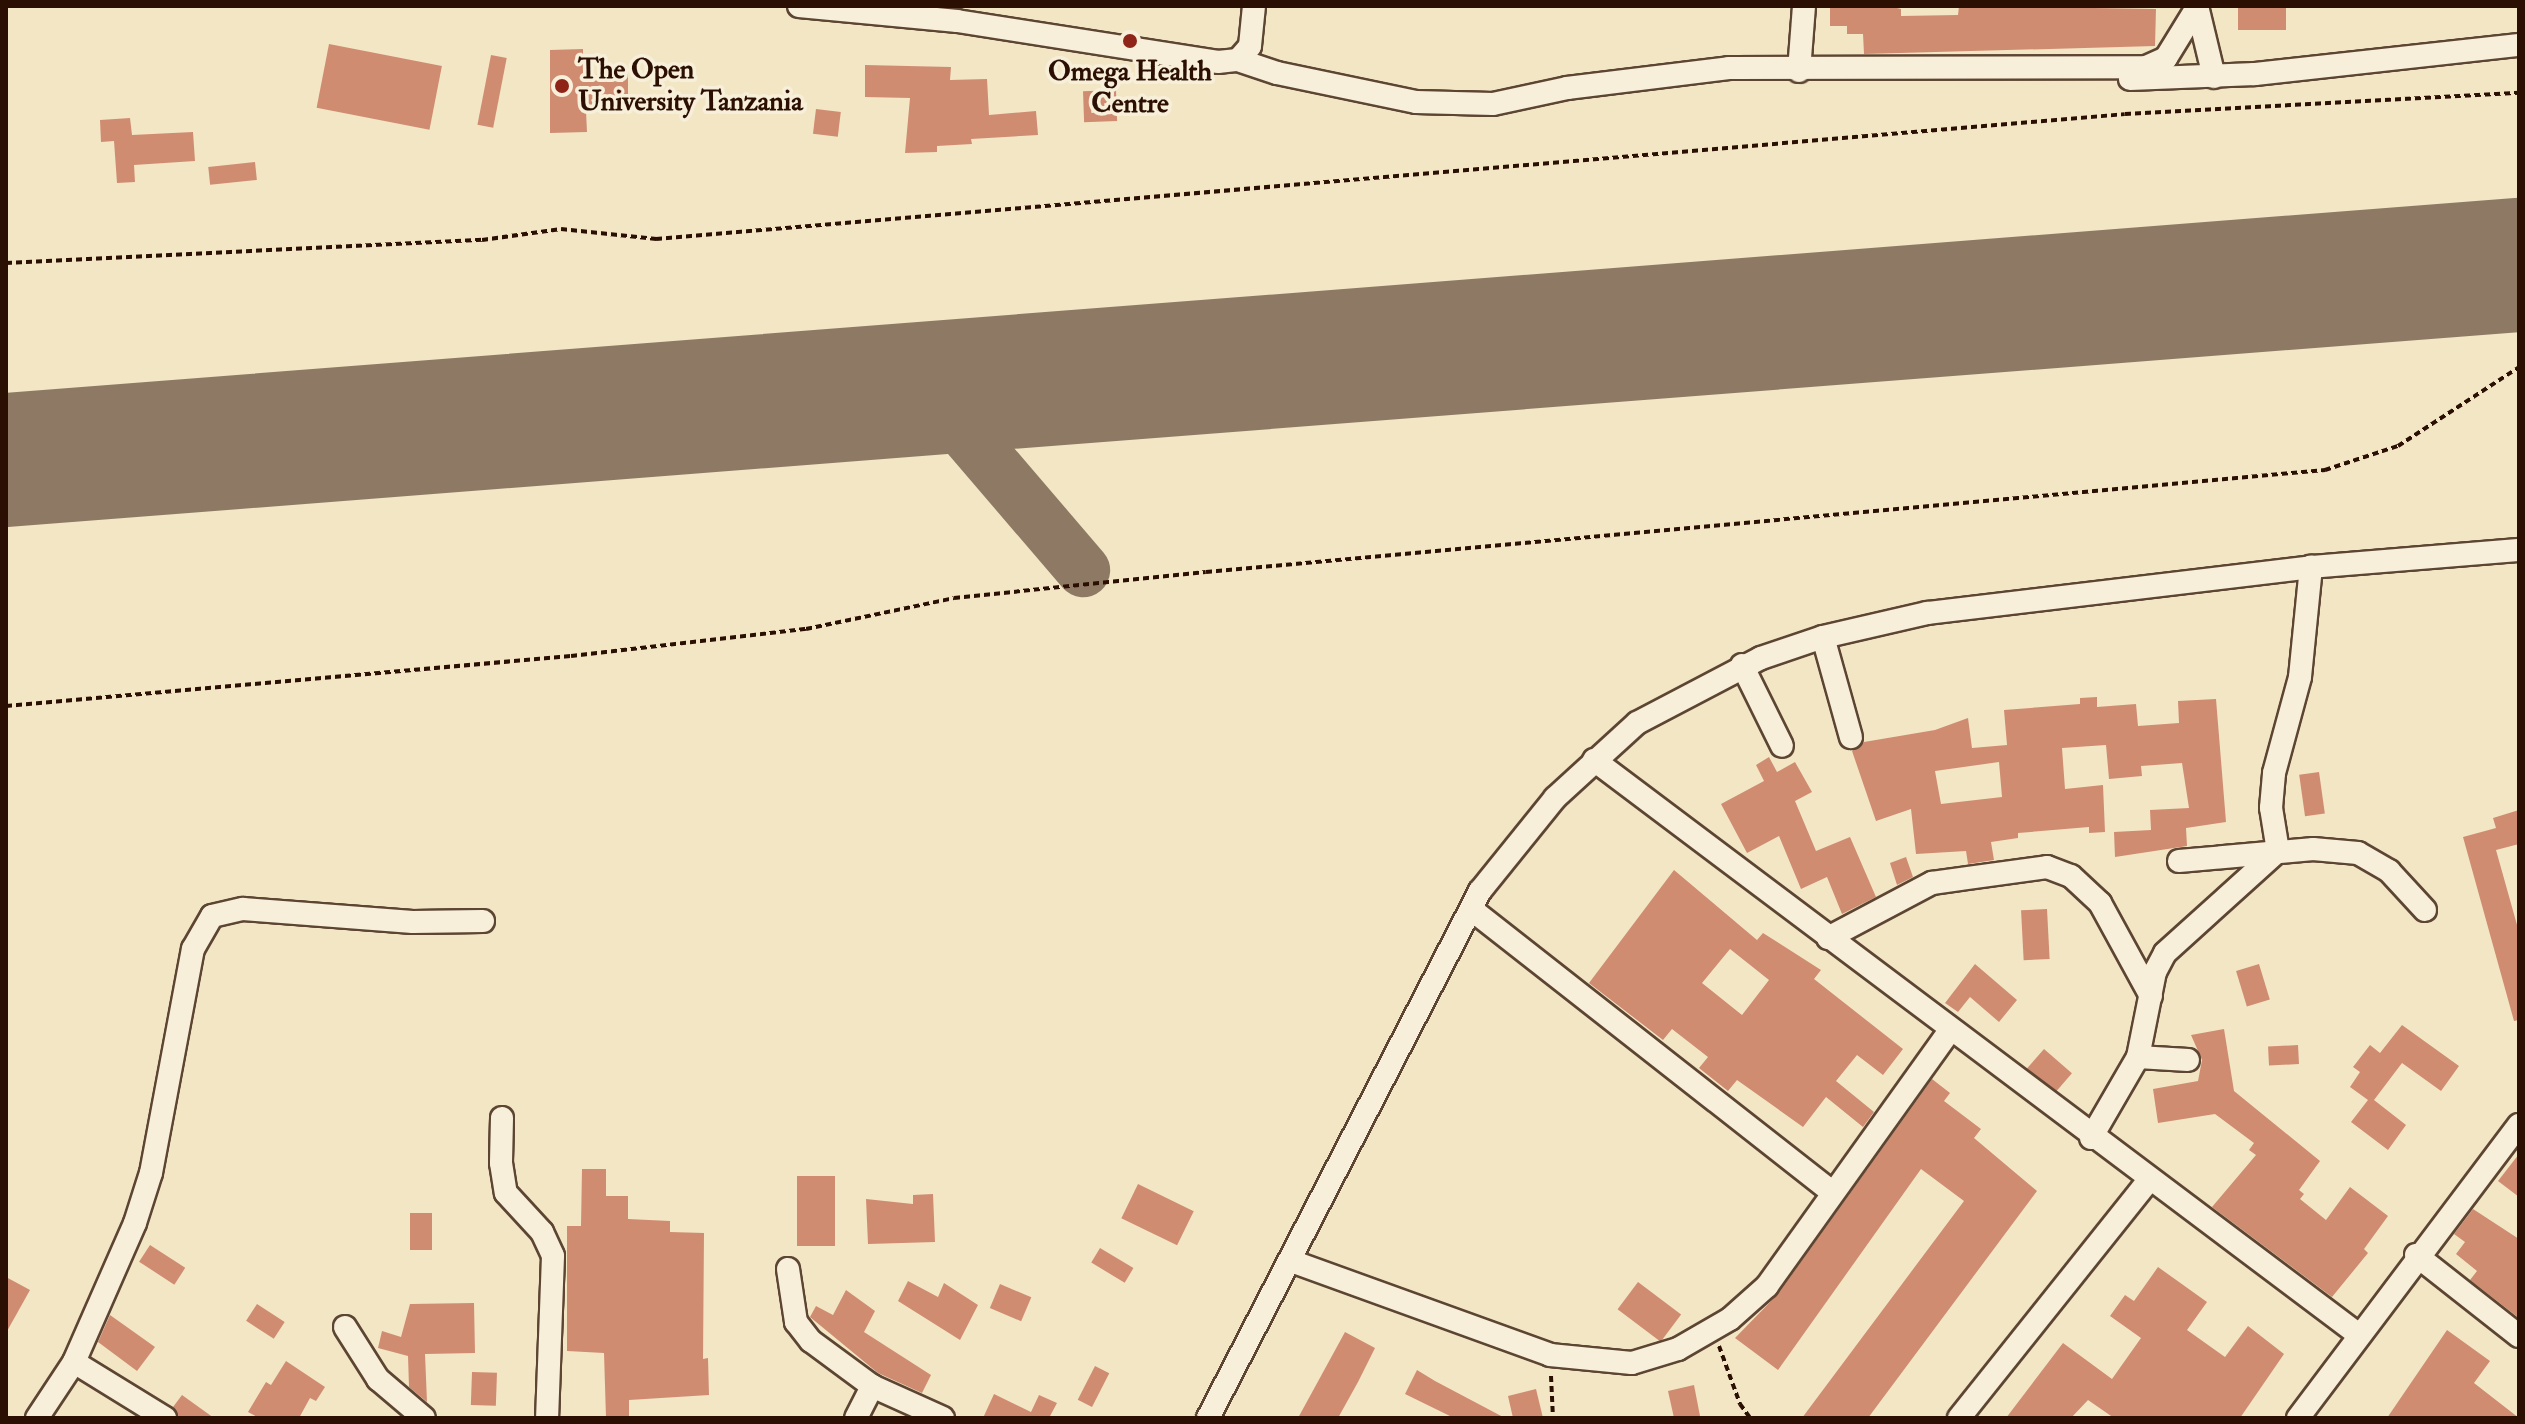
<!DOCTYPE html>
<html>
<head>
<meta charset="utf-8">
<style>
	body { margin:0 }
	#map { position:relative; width:2525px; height:1424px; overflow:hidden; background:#f2e6c5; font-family:"IM FELL Double Pica",serif }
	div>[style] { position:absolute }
	.taxiway>* { height:54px; margin:-27px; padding:0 27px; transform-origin:27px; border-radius:27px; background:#8e7a64 }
	.runway>* { height:134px; margin:-67px; padding:0 67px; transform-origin:67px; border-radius:67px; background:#8e7a64 }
	.building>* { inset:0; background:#d08c71; transform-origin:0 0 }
	.path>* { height:4px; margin-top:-2px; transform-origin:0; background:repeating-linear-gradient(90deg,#2b0f02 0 6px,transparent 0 10px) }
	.roads { filter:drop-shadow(2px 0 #5d4533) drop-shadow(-2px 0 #5d4533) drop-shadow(0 2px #5d4533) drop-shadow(0 -2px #5d4533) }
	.minor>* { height:22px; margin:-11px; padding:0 11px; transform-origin:11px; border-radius:11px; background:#f7efd9 }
	.dots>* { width:22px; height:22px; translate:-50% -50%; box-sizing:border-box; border:4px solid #f7efd9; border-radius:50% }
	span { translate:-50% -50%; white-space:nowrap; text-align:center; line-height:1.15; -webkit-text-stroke:7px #f7efd9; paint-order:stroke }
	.poi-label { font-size:28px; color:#2b0f02; font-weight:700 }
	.left { translate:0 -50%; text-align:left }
	.frame { position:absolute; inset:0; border:8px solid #2b0f02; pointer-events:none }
</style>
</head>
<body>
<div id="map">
	<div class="taxiway">
		<div style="left:927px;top:388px;width:240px;rotate:49.4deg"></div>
	</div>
	<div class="runway">
		<div style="left:6px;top:460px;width:2521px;rotate:-4.44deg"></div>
	</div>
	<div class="building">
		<div style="clip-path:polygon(1830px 6px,1889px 6px,1901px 9px,1901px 16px,1958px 15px,1959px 6px,2156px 9px,2155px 46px,1864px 54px,1863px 34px,1847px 34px,1847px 26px,1830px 26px)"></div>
		<div style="left:2238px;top:6px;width:48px;height:24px"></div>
		<div style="left:329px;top:44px;width:115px;height:65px;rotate:11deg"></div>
		<div style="clip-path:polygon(583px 49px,583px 75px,628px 74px,628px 110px,586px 111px,587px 132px,550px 133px,550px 50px)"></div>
		<div style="left:491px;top:55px;width:16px;height:71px;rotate:11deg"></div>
		<div style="clip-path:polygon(865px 65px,951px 67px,950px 80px,987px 79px,989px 115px,1036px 111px,1038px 135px,971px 139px,972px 144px,937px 146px,937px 152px,905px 153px,910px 98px,865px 97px)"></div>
		<div style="left:1116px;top:90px;width:31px;height:33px;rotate:88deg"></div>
		<div style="left:816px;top:109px;width:25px;height:25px;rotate:7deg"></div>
		<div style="clip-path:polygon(130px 118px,132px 135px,193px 132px,195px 161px,134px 165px,135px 182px,117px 183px,114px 141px,101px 142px,100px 120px)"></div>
		<div style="left:255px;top:162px;width:18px;height:47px;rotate:84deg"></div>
		<div style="clip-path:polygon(evenodd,2097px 697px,2097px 707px,2136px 704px,2138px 726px,2179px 723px,2178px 701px,2216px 699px,2226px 822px,2186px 828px,2187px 846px,2115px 857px,2114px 832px,2151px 830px,2150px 810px,2189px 808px,2182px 763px,2141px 766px,2142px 776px,2109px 779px,2106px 745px,2062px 748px,2065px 789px,2103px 785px,2105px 832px,2089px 833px,2089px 827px,2018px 833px,2018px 838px,1991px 842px,1994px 860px,1968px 864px,1966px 851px,1916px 854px,1911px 809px,1876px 821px,1852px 751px,1864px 742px,1935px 730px,1968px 718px,1972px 748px,2007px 745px,2004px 710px,2080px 704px,2080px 698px,2097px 697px,1999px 762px,2002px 797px,1941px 804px,1935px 771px,1999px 762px)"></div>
		<div style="clip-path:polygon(1769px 757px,1777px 772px,1795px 762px,1812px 792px,1795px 801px,1816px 851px,1850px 837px,1876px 897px,1842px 914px,1827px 877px,1801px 889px,1779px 836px,1747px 853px,1721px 804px,1764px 781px,1756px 765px)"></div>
		<div style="left:2319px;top:772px;width:42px;height:20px;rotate:82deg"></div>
		<div style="clip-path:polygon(2519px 810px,2519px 844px,2496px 850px,2519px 932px,2519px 1020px,2514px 1021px,2463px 837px,2496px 828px,2493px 818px)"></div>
		<div style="clip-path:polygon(1906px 857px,1913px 877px,1897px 885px,1890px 863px)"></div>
		<div style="clip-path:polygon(evenodd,1674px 870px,1757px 940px,1763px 933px,1821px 970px,1814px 979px,1903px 1049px,1883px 1075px,1857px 1055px,1836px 1081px,1874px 1112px,1863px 1127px,1826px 1097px,1803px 1127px,1737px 1080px,1728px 1091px,1699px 1068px,1708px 1057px,1672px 1029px,1663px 1040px,1589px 983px,1674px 870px,1730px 949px,1769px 980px,1742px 1015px,1702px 983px,1730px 949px)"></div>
		<div style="left:2047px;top:909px;width:50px;height:26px;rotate:87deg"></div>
		<div style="clip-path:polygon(1975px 964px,2017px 1000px,1999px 1022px,1970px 997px,1958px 1012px,1945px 1003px)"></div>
		<div style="left:2259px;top:964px;width:37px;height:24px;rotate:73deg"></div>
		<div style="clip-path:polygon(2402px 1025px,2459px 1066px,2441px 1091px,2402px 1063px,2374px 1100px,2406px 1125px,2388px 1150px,2351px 1122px,2368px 1100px,2350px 1087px,2360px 1072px,2353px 1067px,2370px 1045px,2380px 1053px)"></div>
		<div style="clip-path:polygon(2224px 1029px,2234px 1091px,2320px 1161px,2299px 1190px,2304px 1194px,2300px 1199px,2326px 1220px,2350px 1187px,2388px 1216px,2364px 1249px,2368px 1253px,2332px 1297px,2212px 1207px,2256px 1155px,2249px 1150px,2254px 1143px,2215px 1114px,2158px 1123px,2153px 1089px,2198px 1081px,2202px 1060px,2191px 1035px)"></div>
		<div style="left:2298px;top:1045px;width:19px;height:30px;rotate:87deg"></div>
		<div style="left:2044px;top:1049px;width:37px;height:26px;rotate:41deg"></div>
		<div style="clip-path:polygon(1932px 1079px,1950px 1093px,1944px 1101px,1981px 1129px,1974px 1138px,2037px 1191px,1868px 1418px,1802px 1418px,1964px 1201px,1921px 1169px,1778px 1370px,1735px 1338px,1778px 1294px)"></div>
		<div style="clip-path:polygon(2519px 1154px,2519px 1197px,2498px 1181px)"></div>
		<div style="clip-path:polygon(582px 1169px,606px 1169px,606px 1196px,628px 1196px,628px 1219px,670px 1221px,670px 1232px,704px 1233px,703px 1359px,708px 1358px,709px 1395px,629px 1400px,629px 1418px,606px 1418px,604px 1353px,567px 1351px,567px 1226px,581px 1226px)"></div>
		<div style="left:797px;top:1176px;width:38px;height:70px"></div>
		<div style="left:1138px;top:1184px;width:62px;height:38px;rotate:26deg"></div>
		<div style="clip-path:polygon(933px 1194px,935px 1242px,868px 1244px,866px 1199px,913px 1204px,913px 1195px)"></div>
		<div style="clip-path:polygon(2473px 1209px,2519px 1239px,2519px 1318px,2470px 1280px,2477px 1271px,2456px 1254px,2465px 1242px,2454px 1234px)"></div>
		<div style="left:410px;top:1213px;width:22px;height:37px"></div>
		<div style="left:150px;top:1245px;width:42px;height:20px;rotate:33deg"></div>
		<div style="left:1100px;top:1248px;width:39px;height:17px;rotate:31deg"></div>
		<div style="clip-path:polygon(2158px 1267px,2207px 1302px,2187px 1330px,2225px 1357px,2248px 1326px,2284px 1354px,2240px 1418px,2114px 1418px,2088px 1400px,2071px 1418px,2006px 1418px,2063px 1343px,2112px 1379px,2141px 1338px,2110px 1316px,2125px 1295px,2134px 1301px)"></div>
		<div style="clip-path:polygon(6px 1277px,30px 1290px,6px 1333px)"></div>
		<div style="clip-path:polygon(908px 1281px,938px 1297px,944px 1283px,978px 1305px,960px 1340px,898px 1301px)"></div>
		<div style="left:1638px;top:1282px;width:54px;height:34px;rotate:37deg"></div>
		<div style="left:1000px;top:1284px;width:34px;height:26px;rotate:23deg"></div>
		<div style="clip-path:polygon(846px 1290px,875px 1311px,864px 1332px,931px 1375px,922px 1393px,878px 1373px,810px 1317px,816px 1306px,833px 1315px)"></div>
		<div style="clip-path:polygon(474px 1303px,475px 1353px,425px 1354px,427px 1402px,409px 1387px,408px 1356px,378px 1348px,382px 1331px,401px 1337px,410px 1304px)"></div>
		<div style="left:257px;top:1304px;width:33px;height:20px;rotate:33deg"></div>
		<div style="clip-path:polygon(110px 1315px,155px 1347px,137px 1371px,98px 1342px)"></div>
		<div style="clip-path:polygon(2447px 1330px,2490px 1361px,2474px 1383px,2519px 1418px,2387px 1418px)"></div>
		<div style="clip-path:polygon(1345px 1332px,1375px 1348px,1358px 1382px,1338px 1418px,1298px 1418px)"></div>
		<div style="clip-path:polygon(286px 1361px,325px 1387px,316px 1401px,310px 1398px,299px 1418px,259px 1418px,248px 1412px,266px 1382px,271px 1385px)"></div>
		<div style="left:1095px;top:1366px;width:16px;height:38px;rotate:27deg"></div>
		<div style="clip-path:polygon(1417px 1370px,1435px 1381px,1505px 1418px,1454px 1418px,1405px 1394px)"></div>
		<div style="left:472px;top:1372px;width:25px;height:33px;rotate:2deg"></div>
		<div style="clip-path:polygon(1694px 1385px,1700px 1416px,1674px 1418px,1668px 1391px)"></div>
		<div style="clip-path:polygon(1536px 1389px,1543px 1418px,1513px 1418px,1508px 1396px)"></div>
		<div style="clip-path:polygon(994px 1394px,1031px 1412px,1039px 1395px,1057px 1403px,1049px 1418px,983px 1418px)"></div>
		<div style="clip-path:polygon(182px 1395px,214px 1418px,179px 1418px,173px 1407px)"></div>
	</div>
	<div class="path">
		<div style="left:6px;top:263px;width:477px;rotate:-2.8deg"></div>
		<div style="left:482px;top:240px;width:80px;rotate:-7.9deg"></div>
		<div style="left:561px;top:229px;width:96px;rotate:6deg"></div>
		<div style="left:656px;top:239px;width:1474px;rotate:-4.86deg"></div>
		<div style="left:2125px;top:114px;width:395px;rotate:-3.1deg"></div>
		<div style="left:6px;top:706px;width:567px;rotate:-5.06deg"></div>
		<div style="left:571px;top:656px;width:237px;rotate:-6.6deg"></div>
		<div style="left:806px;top:629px;width:151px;rotate:-11.8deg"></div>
		<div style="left:954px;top:598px;width:253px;rotate:-5.9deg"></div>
		<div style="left:1206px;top:572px;width:1124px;rotate:-5.21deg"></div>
		<div style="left:2325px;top:470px;width:77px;rotate:-18.2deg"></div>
		<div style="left:2398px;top:446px;width:145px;rotate:-33.1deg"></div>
		<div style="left:1719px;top:1346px;width:62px;rotate:70.1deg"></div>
		<div style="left:1740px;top:1404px;width:17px;rotate:54deg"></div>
		<div style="left:1551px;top:1376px;width:42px;rotate:87.3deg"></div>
	</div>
	<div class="roads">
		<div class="minor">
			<div style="left:799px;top:6px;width:159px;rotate:5.4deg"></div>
			<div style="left:957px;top:21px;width:264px;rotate:8.9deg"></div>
			<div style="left:1218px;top:62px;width:20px;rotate:-6deg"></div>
			<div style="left:1238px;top:60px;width:18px;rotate:-49deg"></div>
			<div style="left:1250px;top:46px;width:40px;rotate:-84.3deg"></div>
			<div style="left:2197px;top:6px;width:73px;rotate:76.5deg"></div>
			<div style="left:1238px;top:60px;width:41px;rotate:18.4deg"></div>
			<div style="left:1277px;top:73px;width:142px;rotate:11.8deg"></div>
			<div style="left:1416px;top:102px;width:77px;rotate:1.5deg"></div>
			<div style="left:1493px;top:104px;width:76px;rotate:-12.2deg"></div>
			<div style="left:1567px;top:88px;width:163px;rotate:-7deg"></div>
			<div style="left:1729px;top:68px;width:417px;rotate:-0.1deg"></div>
			<div style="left:2146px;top:67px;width:22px;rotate:-24deg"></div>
			<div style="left:2166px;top:58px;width:61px;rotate:-58.4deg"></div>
			<div style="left:1799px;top:71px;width:65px;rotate:-85.6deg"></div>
			<div style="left:2130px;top:79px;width:125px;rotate:-2.3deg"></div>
			<div style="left:2255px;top:74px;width:266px;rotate:-6.3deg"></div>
			<div style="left:1823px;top:637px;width:104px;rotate:74.4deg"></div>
			<div style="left:1742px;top:665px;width:90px;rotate:63.7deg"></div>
			<div style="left:1594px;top:760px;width:957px;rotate:36.93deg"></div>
			<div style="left:2179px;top:861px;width:135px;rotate:-5.1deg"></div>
			<div style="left:2313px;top:849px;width:45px;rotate:5.1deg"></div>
			<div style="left:2358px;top:853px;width:36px;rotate:30deg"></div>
			<div style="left:2389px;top:871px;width:53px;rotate:47.3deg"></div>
			<div style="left:1471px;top:909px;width:459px;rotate:38.1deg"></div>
			<div style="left:1828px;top:938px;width:118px;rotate:-27.9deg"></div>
			<div style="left:1932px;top:883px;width:116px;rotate:-7.9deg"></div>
			<div style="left:2047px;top:867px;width:26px;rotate:21deg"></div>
			<div style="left:2071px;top:876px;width:40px;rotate:43deg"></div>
			<div style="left:2100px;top:903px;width:106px;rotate:61.3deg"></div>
			<div style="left:2138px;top:1057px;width:50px;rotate:3.4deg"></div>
			<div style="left:502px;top:1118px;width:45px;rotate:91.3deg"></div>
			<div style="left:501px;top:1163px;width:30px;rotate:81deg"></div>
			<div style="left:506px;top:1193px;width:53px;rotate:47.3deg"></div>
			<div style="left:542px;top:1232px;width:26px;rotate:65deg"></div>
			<div style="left:553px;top:1256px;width:162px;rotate:92.1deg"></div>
			<div style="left:2091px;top:1138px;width:94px;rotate:-59.9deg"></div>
			<div style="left:2138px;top:1057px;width:87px;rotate:-78.7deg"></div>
			<div style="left:2155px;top:972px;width:21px;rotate:-62deg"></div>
			<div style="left:2165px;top:953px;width:152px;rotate:-42.1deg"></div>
			<div style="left:2278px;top:851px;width:44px;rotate:-99.2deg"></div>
			<div style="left:2271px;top:808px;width:35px;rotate:-85deg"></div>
			<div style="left:2274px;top:773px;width:99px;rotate:-74.8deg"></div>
			<div style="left:2300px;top:677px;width:111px;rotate:-84.3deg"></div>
			<div style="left:2416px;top:1255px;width:131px;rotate:38.2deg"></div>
			<div style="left:1291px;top:1261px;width:276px;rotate:19.9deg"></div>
			<div style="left:1550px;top:1355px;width:82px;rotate:5.6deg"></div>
			<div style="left:1632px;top:1363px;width:48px;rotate:-16.9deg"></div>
			<div style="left:1678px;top:1349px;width:60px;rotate:-30deg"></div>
			<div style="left:1730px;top:1319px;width:50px;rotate:-41.7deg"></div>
			<div style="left:1767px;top:1286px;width:315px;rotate:-54.4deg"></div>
			<div style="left:788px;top:1269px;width:54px;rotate:81.4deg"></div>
			<div style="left:796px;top:1322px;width:24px;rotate:52deg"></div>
			<div style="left:811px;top:1341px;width:76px;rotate:36.4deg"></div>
			<div style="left:872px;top:1386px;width:78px;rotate:24.3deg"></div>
			<div style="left:345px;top:1327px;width:62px;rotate:57.6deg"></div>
			<div style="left:378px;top:1379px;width:60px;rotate:40.3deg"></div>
			<div style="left:74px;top:1362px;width:107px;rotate:31.6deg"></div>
			<div style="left:37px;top:1418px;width:67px;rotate:-56.5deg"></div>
			<div style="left:74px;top:1362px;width:152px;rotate:-66.3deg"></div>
			<div style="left:135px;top:1223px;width:52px;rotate:-72.3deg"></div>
			<div style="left:151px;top:1173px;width:228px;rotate:-79.4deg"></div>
			<div style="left:193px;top:949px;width:38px;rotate:-60deg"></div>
			<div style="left:212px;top:916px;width:32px;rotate:-13deg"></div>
			<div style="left:243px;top:909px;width:170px;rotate:4.4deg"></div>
			<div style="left:413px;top:922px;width:70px;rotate:-0.8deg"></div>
			<div style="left:856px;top:1418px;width:36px;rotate:-63deg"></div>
			<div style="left:1208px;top:1418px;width:593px;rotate:-62.7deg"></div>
			<div style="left:1480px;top:891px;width:119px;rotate:-51.1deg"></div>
			<div style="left:1555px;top:798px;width:111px;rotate:-42.4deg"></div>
			<div style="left:1637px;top:723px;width:140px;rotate:-27.7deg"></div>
			<div style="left:1761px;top:658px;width:65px;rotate:-18.7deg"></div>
			<div style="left:1823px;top:637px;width:107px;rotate:-13deg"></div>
			<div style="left:1927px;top:613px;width:387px;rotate:-6.8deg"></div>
			<div style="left:2311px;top:567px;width:209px;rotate:-4.7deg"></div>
			<div style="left:1959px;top:1418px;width:303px;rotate:-51.4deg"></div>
			<div style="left:2298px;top:1418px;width:367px;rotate:-53deg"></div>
		</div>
	</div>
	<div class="dots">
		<div style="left:1130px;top:41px;background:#8f2418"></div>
		<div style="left:562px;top:86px;background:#8f2418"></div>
	</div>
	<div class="poi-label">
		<span class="left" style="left:578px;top:86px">The Open<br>University Tanzania</span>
		<span style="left:1130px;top:88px">Omega Health<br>Centre</span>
	</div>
	<div class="frame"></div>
</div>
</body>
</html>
